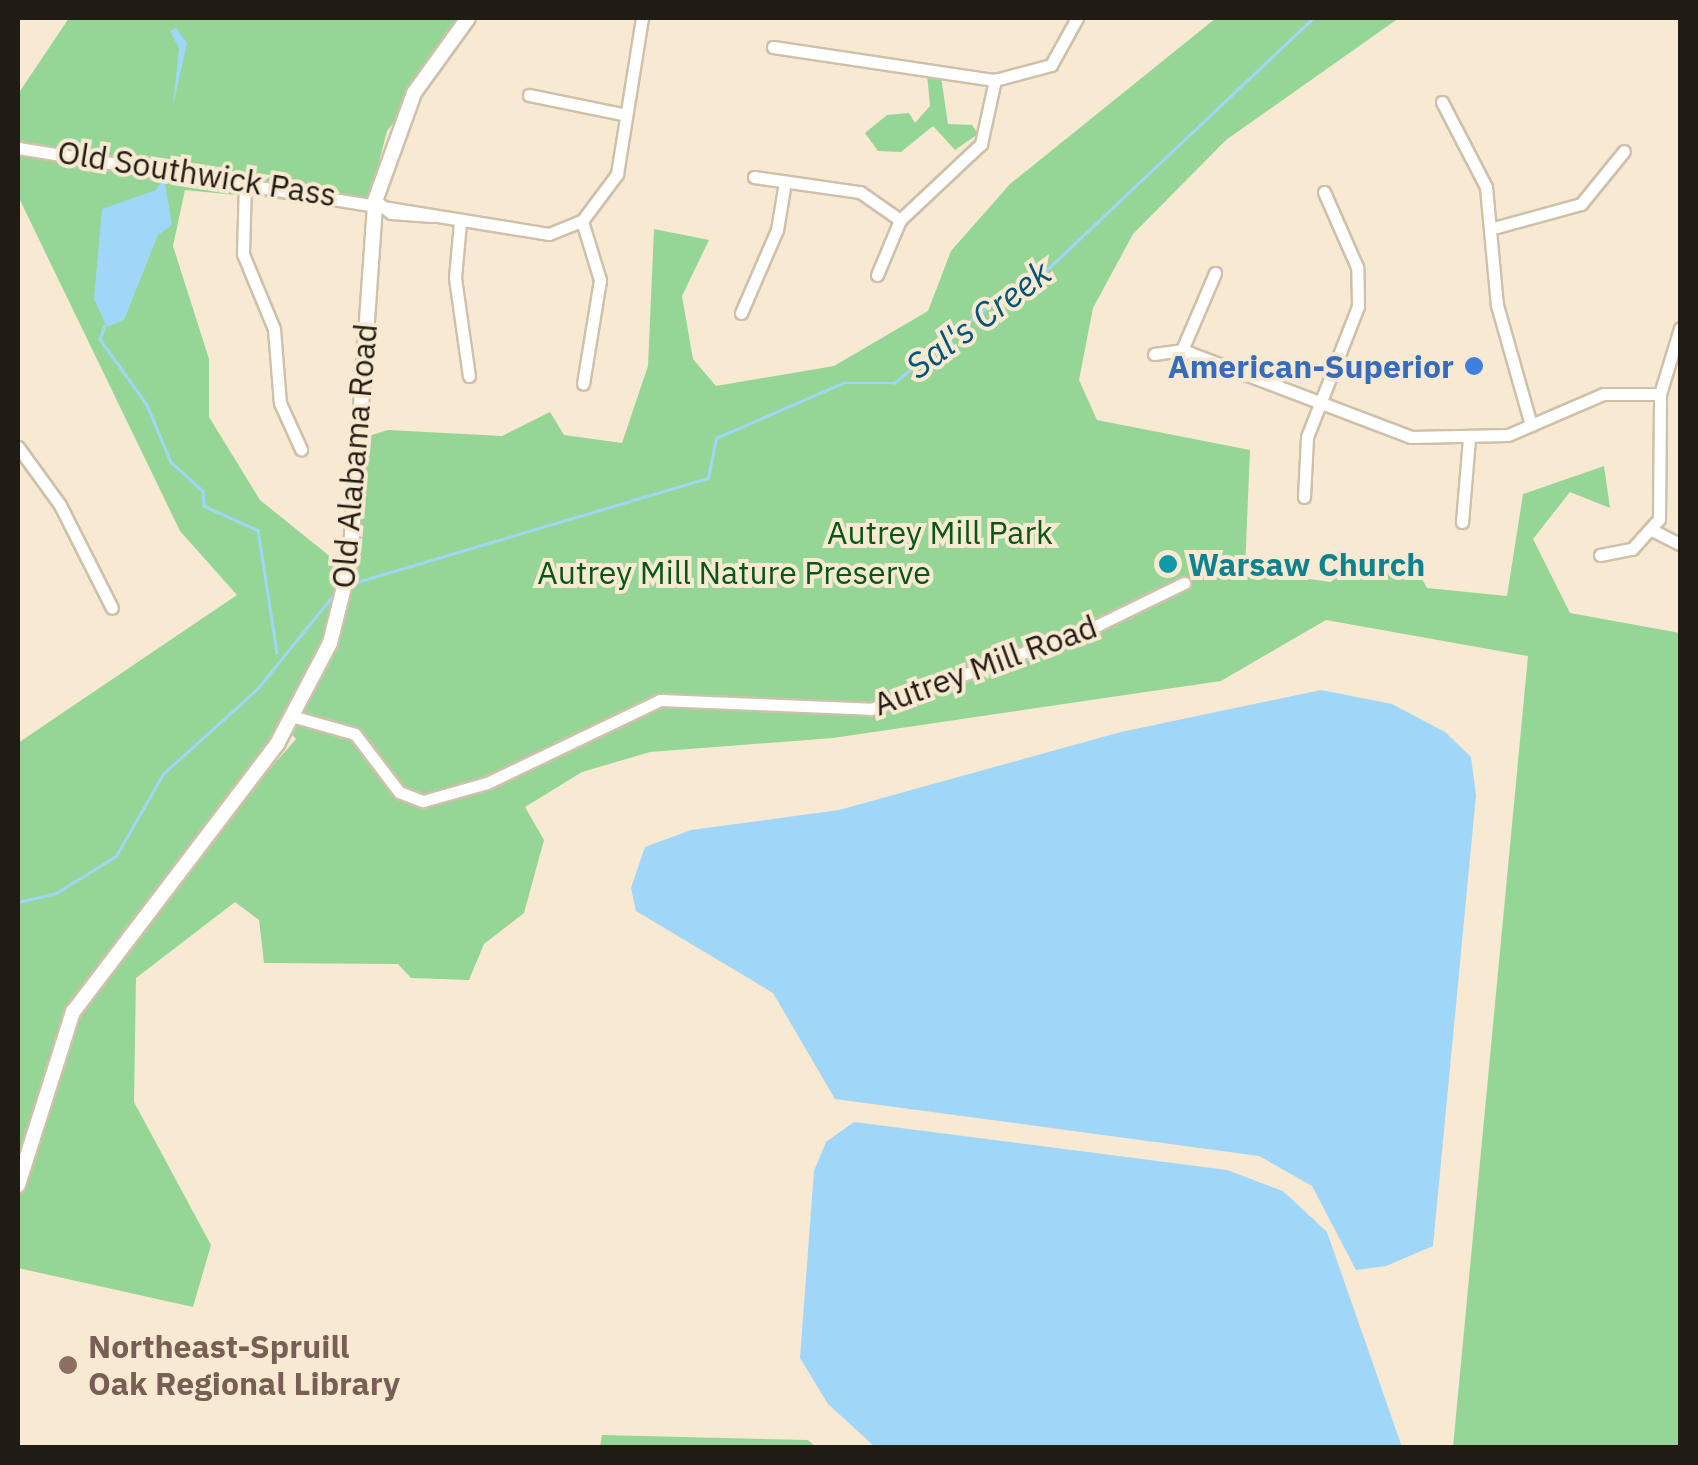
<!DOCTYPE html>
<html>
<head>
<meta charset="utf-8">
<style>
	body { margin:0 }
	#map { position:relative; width:1698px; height:1465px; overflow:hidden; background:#f8e9d2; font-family:"IBM Plex Sans",sans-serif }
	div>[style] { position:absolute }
	.green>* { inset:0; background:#95d696 }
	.water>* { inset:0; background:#a0d7f8 }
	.stream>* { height:2.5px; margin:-1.25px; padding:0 1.25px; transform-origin:1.25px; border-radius:1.25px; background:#a0d7f8 }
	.roads { filter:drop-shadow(2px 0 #cec0a9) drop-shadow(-2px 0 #cec0a9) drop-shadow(0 2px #cec0a9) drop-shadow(0 -2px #cec0a9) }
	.minor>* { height:11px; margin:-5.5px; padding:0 5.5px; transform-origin:5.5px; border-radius:5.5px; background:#fff }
	.major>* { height:14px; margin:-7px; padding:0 7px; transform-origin:7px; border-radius:7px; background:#fff }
	.dots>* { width:28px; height:28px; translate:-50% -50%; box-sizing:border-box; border:5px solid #f8e9d2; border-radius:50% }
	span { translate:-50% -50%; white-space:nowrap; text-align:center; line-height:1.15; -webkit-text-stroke:8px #f8e9d2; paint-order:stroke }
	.street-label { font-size:32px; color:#211c13 }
	.shop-label { font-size:32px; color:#366cbe; font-weight:700 }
	.right { translate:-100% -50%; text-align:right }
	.park-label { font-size:32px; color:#075715 }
	.culture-label { font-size:32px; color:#0d838f; font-weight:700 }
	.left { translate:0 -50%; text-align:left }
	.education-label { font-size:32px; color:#785e54; font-weight:700 }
	.water-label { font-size:35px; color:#00567a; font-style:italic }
	.frame { position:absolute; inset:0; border:20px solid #211c13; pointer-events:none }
</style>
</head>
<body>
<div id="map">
	<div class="green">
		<div style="clip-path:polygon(evenodd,69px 18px,478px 18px,387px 131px,367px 208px,185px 190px,173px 246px,209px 359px,209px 417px,260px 500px,348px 571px,365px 437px,388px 430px,502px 436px,550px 412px,564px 435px,622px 443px,648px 366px,654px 229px,709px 240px,682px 296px,693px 359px,716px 386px,834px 366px,928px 311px,951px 251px,1010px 184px,1216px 18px,1399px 18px,1226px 140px,1133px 234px,1093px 308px,1079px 380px,1097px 420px,1250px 450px,1245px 570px,1331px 582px,1357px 555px,1411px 558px,1427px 588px,1507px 596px,1523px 494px,1604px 466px,1610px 508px,1570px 492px,1533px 539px,1570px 613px,1680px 633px,1680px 1447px,1453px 1447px,1528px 656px,1326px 620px,1221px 681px,833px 738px,650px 752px,582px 772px,525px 807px,544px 840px,524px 913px,484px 944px,469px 980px,411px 978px,398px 964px,264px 963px,259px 920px,235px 902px,136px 978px,134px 1102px,211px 1245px,193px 1307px,18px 1268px,18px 743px,237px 595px,180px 531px,18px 196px,18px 94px,69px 18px,289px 731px,296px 739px,231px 814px,289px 731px,69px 18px,180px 872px,100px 966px,99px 966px,126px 926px,180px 872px)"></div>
		<div style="clip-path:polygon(927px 74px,941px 77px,948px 124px,972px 125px,978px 134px,955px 150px,933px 126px,901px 152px,878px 151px,865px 133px,887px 115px,909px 113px,915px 123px,930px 106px)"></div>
		<div style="clip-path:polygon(602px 1435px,808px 1440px,816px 1447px,600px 1447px)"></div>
	</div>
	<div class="water">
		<div style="clip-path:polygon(176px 28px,187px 43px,173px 106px,179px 48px,170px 31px)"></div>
		<div style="clip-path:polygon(164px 177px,172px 225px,158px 235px,124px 320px,107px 327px,94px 299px,102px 209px,156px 190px)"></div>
		<div style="clip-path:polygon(1321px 690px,1392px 704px,1445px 732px,1471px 757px,1476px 795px,1433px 1246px,1386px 1266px,1356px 1270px,1312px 1186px,1259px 1156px,835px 1099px,773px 993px,636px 911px,631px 888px,645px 847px,691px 830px,839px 810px,1121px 732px)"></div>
		<div style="clip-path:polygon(854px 1122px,1227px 1170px,1283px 1191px,1327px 1232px,1402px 1447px,875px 1447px,828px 1404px,800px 1358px,814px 1171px,826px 1142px)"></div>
	</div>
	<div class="stream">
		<div style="left:105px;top:326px;width:14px;rotate:111deg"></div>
		<div style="left:100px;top:339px;width:81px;rotate:54.5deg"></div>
		<div style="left:147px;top:405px;width:62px;rotate:67.2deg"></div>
		<div style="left:171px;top:462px;width:43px;rotate:42.2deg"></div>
		<div style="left:203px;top:491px;width:15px;rotate:86deg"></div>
		<div style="left:204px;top:506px;width:59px;rotate:24deg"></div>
		<div style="left:258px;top:530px;width:124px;rotate:81.2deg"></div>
		<div style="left:350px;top:584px;width:373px;rotate:-16.5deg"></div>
		<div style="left:708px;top:478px;width:41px;rotate:-78.7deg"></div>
		<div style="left:716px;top:438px;width:138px;rotate:-23.4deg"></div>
		<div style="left:843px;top:383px;width:51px"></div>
		<div style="left:894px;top:383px;width:149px;rotate:-39.3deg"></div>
		<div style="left:1009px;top:289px;width:28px;rotate:-18deg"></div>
		<div style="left:1036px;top:280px;width:381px;rotate:-43.4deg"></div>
		<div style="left:18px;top:902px;width:39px;rotate:-13deg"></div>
		<div style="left:56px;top:893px;width:70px;rotate:-31.7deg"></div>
		<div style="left:116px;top:856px;width:95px;rotate:-60.2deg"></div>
		<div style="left:163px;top:774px;width:127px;rotate:-42.1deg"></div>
		<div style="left:257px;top:689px;width:124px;rotate:-50.9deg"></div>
	</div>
	<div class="roads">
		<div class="minor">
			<div style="left:773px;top:47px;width:224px;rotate:8.5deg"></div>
			<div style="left:995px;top:80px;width:58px;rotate:-15deg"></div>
			<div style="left:1051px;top:65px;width:54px;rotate:-61deg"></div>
			<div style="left:529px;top:95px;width:95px;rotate:11.5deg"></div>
			<div style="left:1442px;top:102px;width:96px;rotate:62.6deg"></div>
			<div style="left:1486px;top:187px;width:119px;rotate:84.7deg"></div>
			<div style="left:1497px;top:305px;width:125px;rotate:74.2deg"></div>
			<div style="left:18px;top:148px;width:538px;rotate:9.2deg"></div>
			<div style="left:549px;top:234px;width:35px;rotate:-22deg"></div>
			<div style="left:582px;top:221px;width:59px;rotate:-53.3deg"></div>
			<div style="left:617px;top:174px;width:158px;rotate:-80.9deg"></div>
			<div style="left:754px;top:177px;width:107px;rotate:8.1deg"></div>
			<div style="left:860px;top:192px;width:49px;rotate:35deg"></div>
			<div style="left:245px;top:181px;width:73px;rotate:91.6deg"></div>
			<div style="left:243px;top:254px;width:81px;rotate:67.5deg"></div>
			<div style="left:274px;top:329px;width:74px;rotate:85.4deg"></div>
			<div style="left:280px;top:403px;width:51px;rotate:65.5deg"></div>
			<div style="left:376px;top:201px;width:19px;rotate:39deg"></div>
			<div style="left:391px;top:213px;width:41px;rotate:4.2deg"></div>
			<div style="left:582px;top:221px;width:62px;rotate:73deg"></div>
			<div style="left:600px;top:280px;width:105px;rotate:99.3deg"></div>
			<div style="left:460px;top:222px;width:56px;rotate:95.1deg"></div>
			<div style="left:455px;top:278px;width:99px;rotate:81.9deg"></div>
			<div style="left:1497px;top:227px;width:87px;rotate:-15.3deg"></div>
			<div style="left:1581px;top:204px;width:68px;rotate:-50.9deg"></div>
			<div style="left:877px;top:275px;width:60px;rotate:-67.3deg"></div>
			<div style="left:900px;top:220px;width:111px;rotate:-43.2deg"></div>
			<div style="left:981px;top:144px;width:66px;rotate:-77.7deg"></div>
			<div style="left:741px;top:313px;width:90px;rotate:-66.6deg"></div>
			<div style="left:777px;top:230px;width:49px;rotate:-80.5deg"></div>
			<div style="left:1182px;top:350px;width:84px;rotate:-66.8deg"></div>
			<div style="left:1154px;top:354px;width:28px;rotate:-8deg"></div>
			<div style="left:1182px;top:350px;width:245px;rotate:20.8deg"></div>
			<div style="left:1411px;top:437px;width:97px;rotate:-1.2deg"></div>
			<div style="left:1508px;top:435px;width:103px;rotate:-23.3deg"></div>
			<div style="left:1603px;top:394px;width:57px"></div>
			<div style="left:18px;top:447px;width:72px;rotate:54.1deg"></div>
			<div style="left:60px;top:505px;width:115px;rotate:63.2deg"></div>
			<div style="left:1304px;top:497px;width:60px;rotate:-87.1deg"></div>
			<div style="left:1307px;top:437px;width:141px;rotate:-68.7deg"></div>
			<div style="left:1358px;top:306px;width:39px;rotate:-91deg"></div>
			<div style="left:1357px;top:267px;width:82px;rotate:-113.7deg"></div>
			<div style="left:1462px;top:522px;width:83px;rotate:-85.2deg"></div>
			<div style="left:1652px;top:530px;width:31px;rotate:27deg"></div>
			<div style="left:1600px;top:555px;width:33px;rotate:-11deg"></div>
			<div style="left:1632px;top:549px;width:40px;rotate:-48deg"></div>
			<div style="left:1659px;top:519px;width:125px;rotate:-89.5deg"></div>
			<div style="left:1660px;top:394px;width:69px;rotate:-73.1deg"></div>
			<div style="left:295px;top:717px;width:62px;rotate:15.8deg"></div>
			<div style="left:355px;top:734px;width:73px;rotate:52.8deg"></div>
			<div style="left:399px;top:792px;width:26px;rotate:21deg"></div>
			<div style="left:423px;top:801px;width:66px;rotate:-15.7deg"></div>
			<div style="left:487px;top:783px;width:192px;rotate:-25.6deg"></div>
			<div style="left:660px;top:700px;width:211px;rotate:2.4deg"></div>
			<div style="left:871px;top:709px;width:242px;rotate:-20.3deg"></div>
			<div style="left:1098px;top:625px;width:96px;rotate:-26deg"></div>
		</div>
		<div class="major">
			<div style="left:18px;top:1185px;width:182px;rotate:-72.4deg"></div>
			<div style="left:73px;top:1012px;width:337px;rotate:-52.7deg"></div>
			<div style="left:277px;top:744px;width:114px;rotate:-62.3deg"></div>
			<div style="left:330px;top:643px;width:82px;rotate:-76deg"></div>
			<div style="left:350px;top:563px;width:363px;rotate:-86deg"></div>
			<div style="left:375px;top:201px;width:115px;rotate:-70.1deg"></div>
			<div style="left:414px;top:93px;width:92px;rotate:-54.2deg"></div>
		</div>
	</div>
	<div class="dots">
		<div style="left:1474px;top:366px;background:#3f7fe0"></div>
		<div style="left:1168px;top:564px;background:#0f9aa8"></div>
		<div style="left:68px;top:1365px;background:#8d6e63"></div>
	</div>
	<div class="street-label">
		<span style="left:197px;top:173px;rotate:9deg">Old Southwick Pass</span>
		<span style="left:354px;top:456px;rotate:-85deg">Old Alabama Road</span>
		<span style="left:985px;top:665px;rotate:-20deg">Autrey Mill Road</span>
	</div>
	<div class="shop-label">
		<span class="right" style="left:1454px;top:366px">American-Superior</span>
	</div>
	<div class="park-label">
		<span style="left:940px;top:532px">Autrey Mill Park</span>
		<span style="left:734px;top:572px">Autrey Mill Nature Preserve</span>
	</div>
	<div class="culture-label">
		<span class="left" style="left:1188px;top:564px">Warsaw Church</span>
	</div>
	<div class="education-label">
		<span class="left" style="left:88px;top:1365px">Northeast-Spruill<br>Oak Regional Library</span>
	</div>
	<div class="water-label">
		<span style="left:978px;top:319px;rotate:-37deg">Sal's Creek</span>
	</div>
	<div class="frame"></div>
</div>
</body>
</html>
